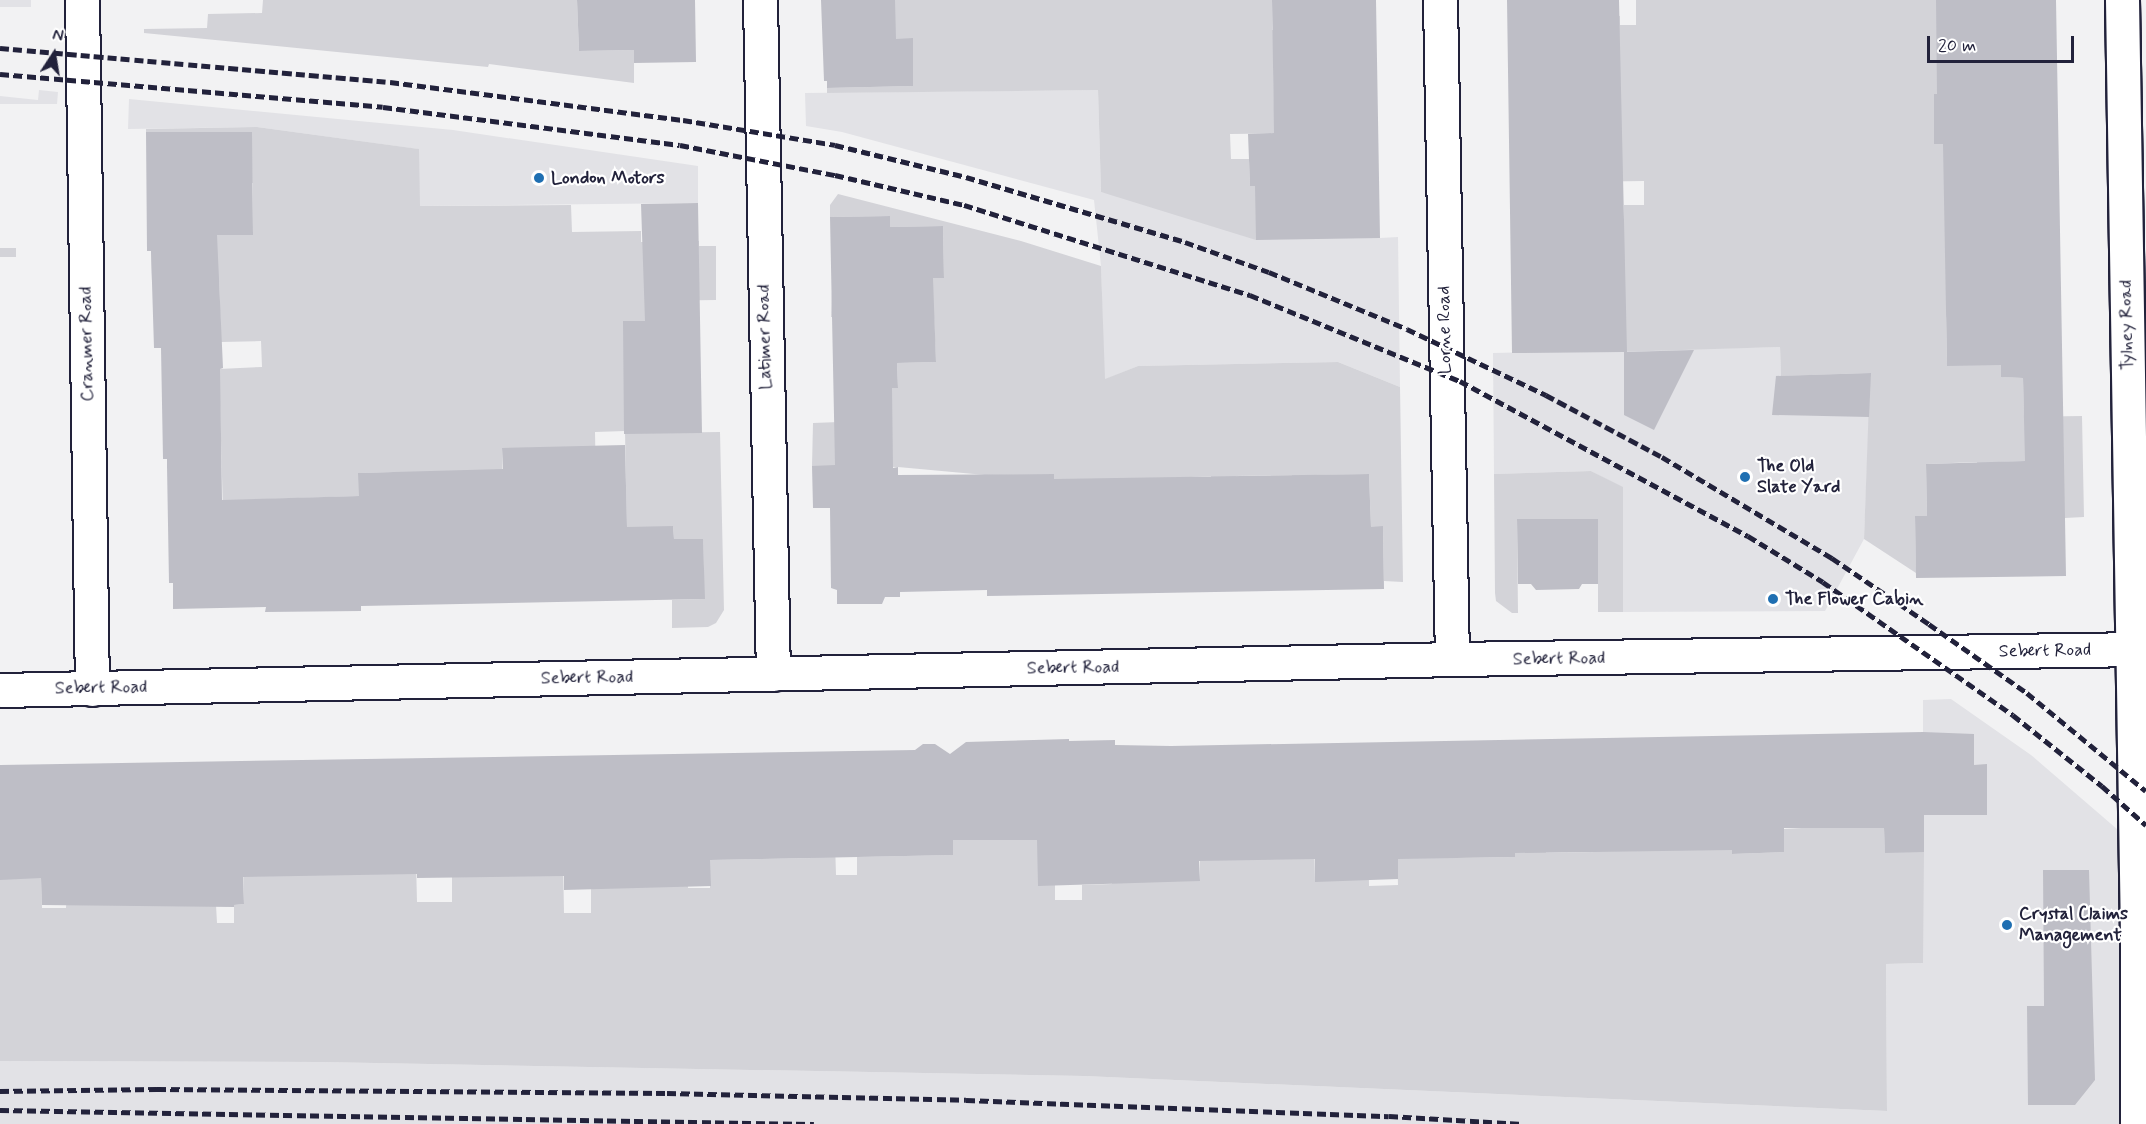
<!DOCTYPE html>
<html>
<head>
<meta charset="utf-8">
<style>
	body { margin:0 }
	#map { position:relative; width:2146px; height:1124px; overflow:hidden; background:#f2f2f3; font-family:Mynerve,sans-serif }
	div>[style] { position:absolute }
	.built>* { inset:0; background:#e2e2e6; transform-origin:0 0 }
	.green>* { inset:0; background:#d3d3d8; transform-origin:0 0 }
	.building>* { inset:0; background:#bebec6 }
	.roads { filter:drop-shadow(2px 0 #22223b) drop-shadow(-2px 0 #22223b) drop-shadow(0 2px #22223b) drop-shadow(0 -2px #22223b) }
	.street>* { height:33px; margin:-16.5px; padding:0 16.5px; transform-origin:16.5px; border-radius:16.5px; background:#fff }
	.secondary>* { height:33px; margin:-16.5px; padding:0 16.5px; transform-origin:16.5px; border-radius:16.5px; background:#fff }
	.rail>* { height:4.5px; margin-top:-2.25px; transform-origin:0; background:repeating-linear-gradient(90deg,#22223b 0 9px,transparent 0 13.5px) }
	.dots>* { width:16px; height:16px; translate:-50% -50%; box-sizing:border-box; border:3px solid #fff; border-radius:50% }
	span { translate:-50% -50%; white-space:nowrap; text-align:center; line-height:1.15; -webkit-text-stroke:4.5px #fff; paint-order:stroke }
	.poi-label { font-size:18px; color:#22223b; font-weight:700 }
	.left { translate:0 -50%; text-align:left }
	.street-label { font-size:18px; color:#22223b }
	.north { position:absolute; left:24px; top:24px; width:60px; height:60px; -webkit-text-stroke:4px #fff; paint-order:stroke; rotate:12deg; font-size:16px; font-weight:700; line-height:24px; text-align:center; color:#22223b }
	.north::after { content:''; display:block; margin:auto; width:21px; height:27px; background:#22223b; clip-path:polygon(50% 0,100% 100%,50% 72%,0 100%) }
	.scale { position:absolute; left:1927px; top:36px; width:147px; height:27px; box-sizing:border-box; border:3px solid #22223b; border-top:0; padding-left:8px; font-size:18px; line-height:21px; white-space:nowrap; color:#22223b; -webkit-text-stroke:4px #fff; paint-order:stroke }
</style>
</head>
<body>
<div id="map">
	<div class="built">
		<div style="left:0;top:0;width:31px;height:7px"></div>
		<div style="clip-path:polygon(39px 90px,58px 92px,57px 104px,0 104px,0 96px,38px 100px)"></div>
		<div style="clip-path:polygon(1098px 90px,1101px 192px,1380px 238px,1398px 237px,1400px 387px,1338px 362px,1138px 366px,1104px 380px,1101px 266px,1094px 200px,842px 132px,806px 126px,805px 93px)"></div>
		<div style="clip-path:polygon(129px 99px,453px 130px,698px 166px,698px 203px,419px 206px,418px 149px,257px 127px,128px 129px)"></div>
		<div style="clip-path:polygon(1780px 347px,1781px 376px,1871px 373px,1864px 539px,1825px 611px,1623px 612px,1623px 488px,1591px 471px,1494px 474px,1493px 353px)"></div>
		<div style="clip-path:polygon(1951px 699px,2031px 755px,2146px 854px,2146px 1124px,0 1124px,0 1061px,320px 1062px,1084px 1076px,1887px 1111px,1886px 964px,1923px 963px,1923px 700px)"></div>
	</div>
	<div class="green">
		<div style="clip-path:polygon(263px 0,577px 0,579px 51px,634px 50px,634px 83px,489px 64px,488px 67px,144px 33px,144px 29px,207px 28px,208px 14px,262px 13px)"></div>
		<div style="clip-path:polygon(895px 0,1272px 0,1272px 30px,1317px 30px,1318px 55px,1273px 56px,1274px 108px,1320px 133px,1230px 134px,1231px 159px,1249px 159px,1250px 186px,1320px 185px,1256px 240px,1101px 192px,1098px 90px,827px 93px,827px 88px,913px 86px,912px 39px,830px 39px,895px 14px)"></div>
		<div style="clip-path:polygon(1636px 0,1936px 0,1995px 93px,1934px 94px,1935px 144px,1996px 144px,1946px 318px,1947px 365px,2001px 365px,2002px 377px,2023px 378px,2024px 417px,2082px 416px,2084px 517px,2065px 518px,2026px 461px,1999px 462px,2000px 514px,1978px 515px,1977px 462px,1926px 464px,1927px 516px,1915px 516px,1916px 573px,1864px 539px,1870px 373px,1781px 376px,1780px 347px,1615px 352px,1614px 326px,1624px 230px,1624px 205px,1644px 205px,1644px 181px,1574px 182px,1569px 16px,1620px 16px,1620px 25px,1636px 25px)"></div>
		<div style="clip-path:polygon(257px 127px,419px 149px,420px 206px,571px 205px,572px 232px,641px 231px,641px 242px,699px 241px,699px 246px,716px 246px,716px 300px,645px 301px,645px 321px,624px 321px,646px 433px,720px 432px,724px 610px,716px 623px,708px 627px,672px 628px,672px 600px,704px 599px,703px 539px,674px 539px,673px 526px,627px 540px,625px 431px,595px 432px,597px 536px,502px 448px,504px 537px,391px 472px,359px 473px,359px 496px,267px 499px,224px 547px,219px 369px,262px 367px,261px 341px,221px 342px,219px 279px,152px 281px,151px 251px,209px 235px,253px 235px,253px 183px,208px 183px,208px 159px,252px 158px,252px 133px,146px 132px,146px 129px)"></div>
		<div style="clip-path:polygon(838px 194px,1021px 241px,1101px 266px,1105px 379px,1138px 366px,1338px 362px,1400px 387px,1403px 582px,1384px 581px,1383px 527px,1371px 527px,1369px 474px,1314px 475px,1315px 528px,1293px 528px,1292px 475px,1236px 476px,1212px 529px,1211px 476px,1054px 484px,1054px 474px,985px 475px,898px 467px,812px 466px,813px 423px,892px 420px,892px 388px,898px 387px,897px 363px,936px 362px,934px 317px,831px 317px,832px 291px,892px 278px,944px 277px,943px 226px,890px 227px,889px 216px,830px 217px,830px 205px)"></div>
		<div style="left:0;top:248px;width:16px;height:9px"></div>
		<div style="clip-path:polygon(1591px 471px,1623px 487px,1623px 612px,1598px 612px,1598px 519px,1558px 519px,1517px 520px,1518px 613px,1512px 613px,1496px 601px,1495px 593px,1494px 474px)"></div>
		<div style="clip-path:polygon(1313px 792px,1315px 881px,1368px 802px,1369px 886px,1398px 885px,1397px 851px,1461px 858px,1515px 857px,1514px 800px,1545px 800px,1546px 853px,1595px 852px,1594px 798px,1732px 849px,1732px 854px,1784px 852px,1784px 829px,1802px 828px,1802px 795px,1809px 795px,1809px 828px,1836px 828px,1884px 820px,1885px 852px,1924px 852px,1923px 963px,1886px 964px,1887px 1111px,1084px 1076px,320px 1062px,0 1061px,0 880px,40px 827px,42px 908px,66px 908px,67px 888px,216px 905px,217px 923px,234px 923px,234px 905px,244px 904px,242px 823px,415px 820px,417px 902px,452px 902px,452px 868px,563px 860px,564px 913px,591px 913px,591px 889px,687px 812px,688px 888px,710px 888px,710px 860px,812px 858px,834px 809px,836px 875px,857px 875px,857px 857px,952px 855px,953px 840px,1037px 832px,1055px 885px,1055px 900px,1082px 900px,1082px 885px,1112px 884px,1110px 806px,1200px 880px,1199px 802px)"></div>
	</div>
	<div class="building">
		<div style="clip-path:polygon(577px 0,695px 0,696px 62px,634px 63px,634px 50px,579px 51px)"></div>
		<div style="clip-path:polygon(821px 0,895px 0,896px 39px,913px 38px,913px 86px,827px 88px,827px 81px,824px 81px)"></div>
		<div style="clip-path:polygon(1272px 0,1376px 0,1380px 238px,1256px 240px,1255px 186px,1250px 186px,1248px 134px,1274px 133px)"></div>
		<div style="clip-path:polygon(1507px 0,1619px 0,1627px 352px,1694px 350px,1654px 430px,1624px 415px,1624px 352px,1512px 353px)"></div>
		<div style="clip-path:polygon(1936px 0,2056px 0,2066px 576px,1916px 578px,1915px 516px,1927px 516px,1926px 464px,2025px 461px,2023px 378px,2001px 377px,2001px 365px,1947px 366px,1943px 144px,1934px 144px,1934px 94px,1937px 94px)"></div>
		<div style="clip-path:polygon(146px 132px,252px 132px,253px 235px,217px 235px,223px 368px,220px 369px,222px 500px,359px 496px,358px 473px,503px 469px,502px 448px,625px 445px,627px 527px,673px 526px,674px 539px,703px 539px,705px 599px,361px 606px,361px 611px,265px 612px,266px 607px,173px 609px,173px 583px,169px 583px,167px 466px,167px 459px,163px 459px,161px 348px,154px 348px,151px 251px,147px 251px)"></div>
		<div style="clip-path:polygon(698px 203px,702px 433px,624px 434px,623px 321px,645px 321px,641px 204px)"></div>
		<div style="clip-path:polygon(890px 216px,890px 227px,943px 226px,944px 278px,933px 278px,936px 362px,897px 363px,898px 388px,892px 388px,893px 468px,898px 467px,898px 475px,1054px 474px,1054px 479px,1369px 474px,1371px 527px,1383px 526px,1384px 589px,987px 596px,987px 590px,900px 592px,900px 597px,885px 597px,882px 604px,837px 604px,837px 590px,831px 588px,830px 508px,813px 508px,812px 466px,835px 465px,830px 217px)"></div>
		<div style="clip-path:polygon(1871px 373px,1869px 417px,1772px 415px,1776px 376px)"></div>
		<div style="clip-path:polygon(1517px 519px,1598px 519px,1598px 584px,1582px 584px,1579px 589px,1536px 590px,1531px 584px,1518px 584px)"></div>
		<div style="clip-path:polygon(1923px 732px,1974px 734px,1974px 765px,1987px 764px,1987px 815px,1924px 815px,1924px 852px,1885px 853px,1884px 828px,1784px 828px,1784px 852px,1732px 854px,1732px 850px,1515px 853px,1515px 857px,1398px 859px,1398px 879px,1315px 882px,1315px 859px,1199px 861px,1200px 881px,1038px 886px,1037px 840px,953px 840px,953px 855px,710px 860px,711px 886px,564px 890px,564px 876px,417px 878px,417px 874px,243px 877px,244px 904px,234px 905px,234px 907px,42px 905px,41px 878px,0 880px,0 765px,915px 750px,923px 744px,935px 744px,950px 754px,966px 742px,1069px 739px,1069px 741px,1115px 740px,1115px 745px,1171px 746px)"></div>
		<div style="clip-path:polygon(2043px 870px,2089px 870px,2095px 1080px,2075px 1105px,2028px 1105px,2027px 1006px,2044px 1006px)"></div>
	</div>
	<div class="roads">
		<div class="street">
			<div style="left:82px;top:0;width:689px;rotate:89.17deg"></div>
			<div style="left:760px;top:0;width:674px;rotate:88.9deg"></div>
			<div style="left:1440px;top:0;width:659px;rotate:88.96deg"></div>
			<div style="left:0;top:690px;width:1452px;rotate:-1.22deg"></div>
			<div style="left:1452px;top:659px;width:694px;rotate:-0.83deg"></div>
		</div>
		<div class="secondary">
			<div style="left:2122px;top:0;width:936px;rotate:89.08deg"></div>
			<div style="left:2137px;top:936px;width:188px;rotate:90deg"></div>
		</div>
	</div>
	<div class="rail">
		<div style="left:0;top:48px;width:391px;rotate:5deg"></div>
		<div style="left:390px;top:82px;width:295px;rotate:7.4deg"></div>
		<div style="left:683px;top:120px;width:154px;rotate:9.3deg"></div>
		<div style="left:835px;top:145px;width:135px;rotate:13.7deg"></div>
		<div style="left:966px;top:177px;width:228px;rotate:16.5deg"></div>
		<div style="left:1185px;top:242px;width:89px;rotate:19.7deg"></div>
		<div style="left:1269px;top:272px;width:149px;rotate:22.4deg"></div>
		<div style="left:1407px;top:329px;width:154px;rotate:25.4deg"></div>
		<div style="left:1546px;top:395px;width:132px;rotate:28.1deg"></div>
		<div style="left:1662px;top:457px;width:198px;rotate:30.7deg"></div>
		<div style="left:1832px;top:558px;width:117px;rotate:34.2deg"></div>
		<div style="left:1929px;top:624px;width:120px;rotate:35.1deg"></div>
		<div style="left:2027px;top:693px;width:154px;rotate:39.5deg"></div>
		<div style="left:0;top:74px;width:384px;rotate:4.9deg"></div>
		<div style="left:383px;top:107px;width:299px;rotate:7.3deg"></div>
		<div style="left:680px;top:145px;width:158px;rotate:11deg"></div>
		<div style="left:835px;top:175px;width:132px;rotate:13.1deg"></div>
		<div style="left:964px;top:205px;width:300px;rotate:17.5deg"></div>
		<div style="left:1250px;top:295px;width:227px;rotate:22.3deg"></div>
		<div style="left:1460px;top:381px;width:327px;rotate:28.3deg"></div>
		<div style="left:1748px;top:536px;width:88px;rotate:31.5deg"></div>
		<div style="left:1823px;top:582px;width:232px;rotate:35deg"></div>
		<div style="left:2013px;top:715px;width:114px;rotate:38.6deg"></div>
		<div style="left:2102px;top:786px;width:59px;rotate:41.6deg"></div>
		<div style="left:0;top:1091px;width:157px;rotate:-0.7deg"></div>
		<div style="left:157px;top:1089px;width:510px;rotate:0.45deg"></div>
		<div style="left:667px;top:1093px;width:299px;rotate:1.3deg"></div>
		<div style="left:966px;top:1100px;width:423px;rotate:2.2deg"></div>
		<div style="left:1389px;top:1116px;width:134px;rotate:3.4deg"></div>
		<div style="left:0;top:1110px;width:814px;rotate:0.99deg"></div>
	</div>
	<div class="dots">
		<div style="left:539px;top:178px;background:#1f6fb2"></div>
		<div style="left:1745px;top:477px;background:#1f6fb2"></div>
		<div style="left:1773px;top:599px;background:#1f6fb2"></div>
		<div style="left:2007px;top:925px;background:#1f6fb2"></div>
	</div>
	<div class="poi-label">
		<span class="left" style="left:551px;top:178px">London Motors</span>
		<span class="left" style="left:1757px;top:477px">The Old<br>Slate Yard</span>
		<span class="left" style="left:1785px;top:599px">The Flower Cabin</span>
		<span class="left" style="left:2019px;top:925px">Crystal Claims<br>Management</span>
	</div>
	<div class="street-label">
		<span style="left:2127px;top:325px;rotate:-91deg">Tylney Road</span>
		<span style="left:1445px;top:330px;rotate:-91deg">Lorne Road</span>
		<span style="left:765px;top:337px;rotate:-91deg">Latimer Road</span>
		<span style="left:87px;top:344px;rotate:-91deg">Cranmer Road</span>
		<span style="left:2045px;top:651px;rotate:-1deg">Sebert Road</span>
		<span style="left:1559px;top:659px;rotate:-1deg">Sebert Road</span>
		<span style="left:1073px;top:668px;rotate:-1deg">Sebert Road</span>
		<span style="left:587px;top:678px;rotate:-1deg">Sebert Road</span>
		<span style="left:101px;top:688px;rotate:-1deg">Sebert Road</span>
	</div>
	<div class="north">N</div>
	<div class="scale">20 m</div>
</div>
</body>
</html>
